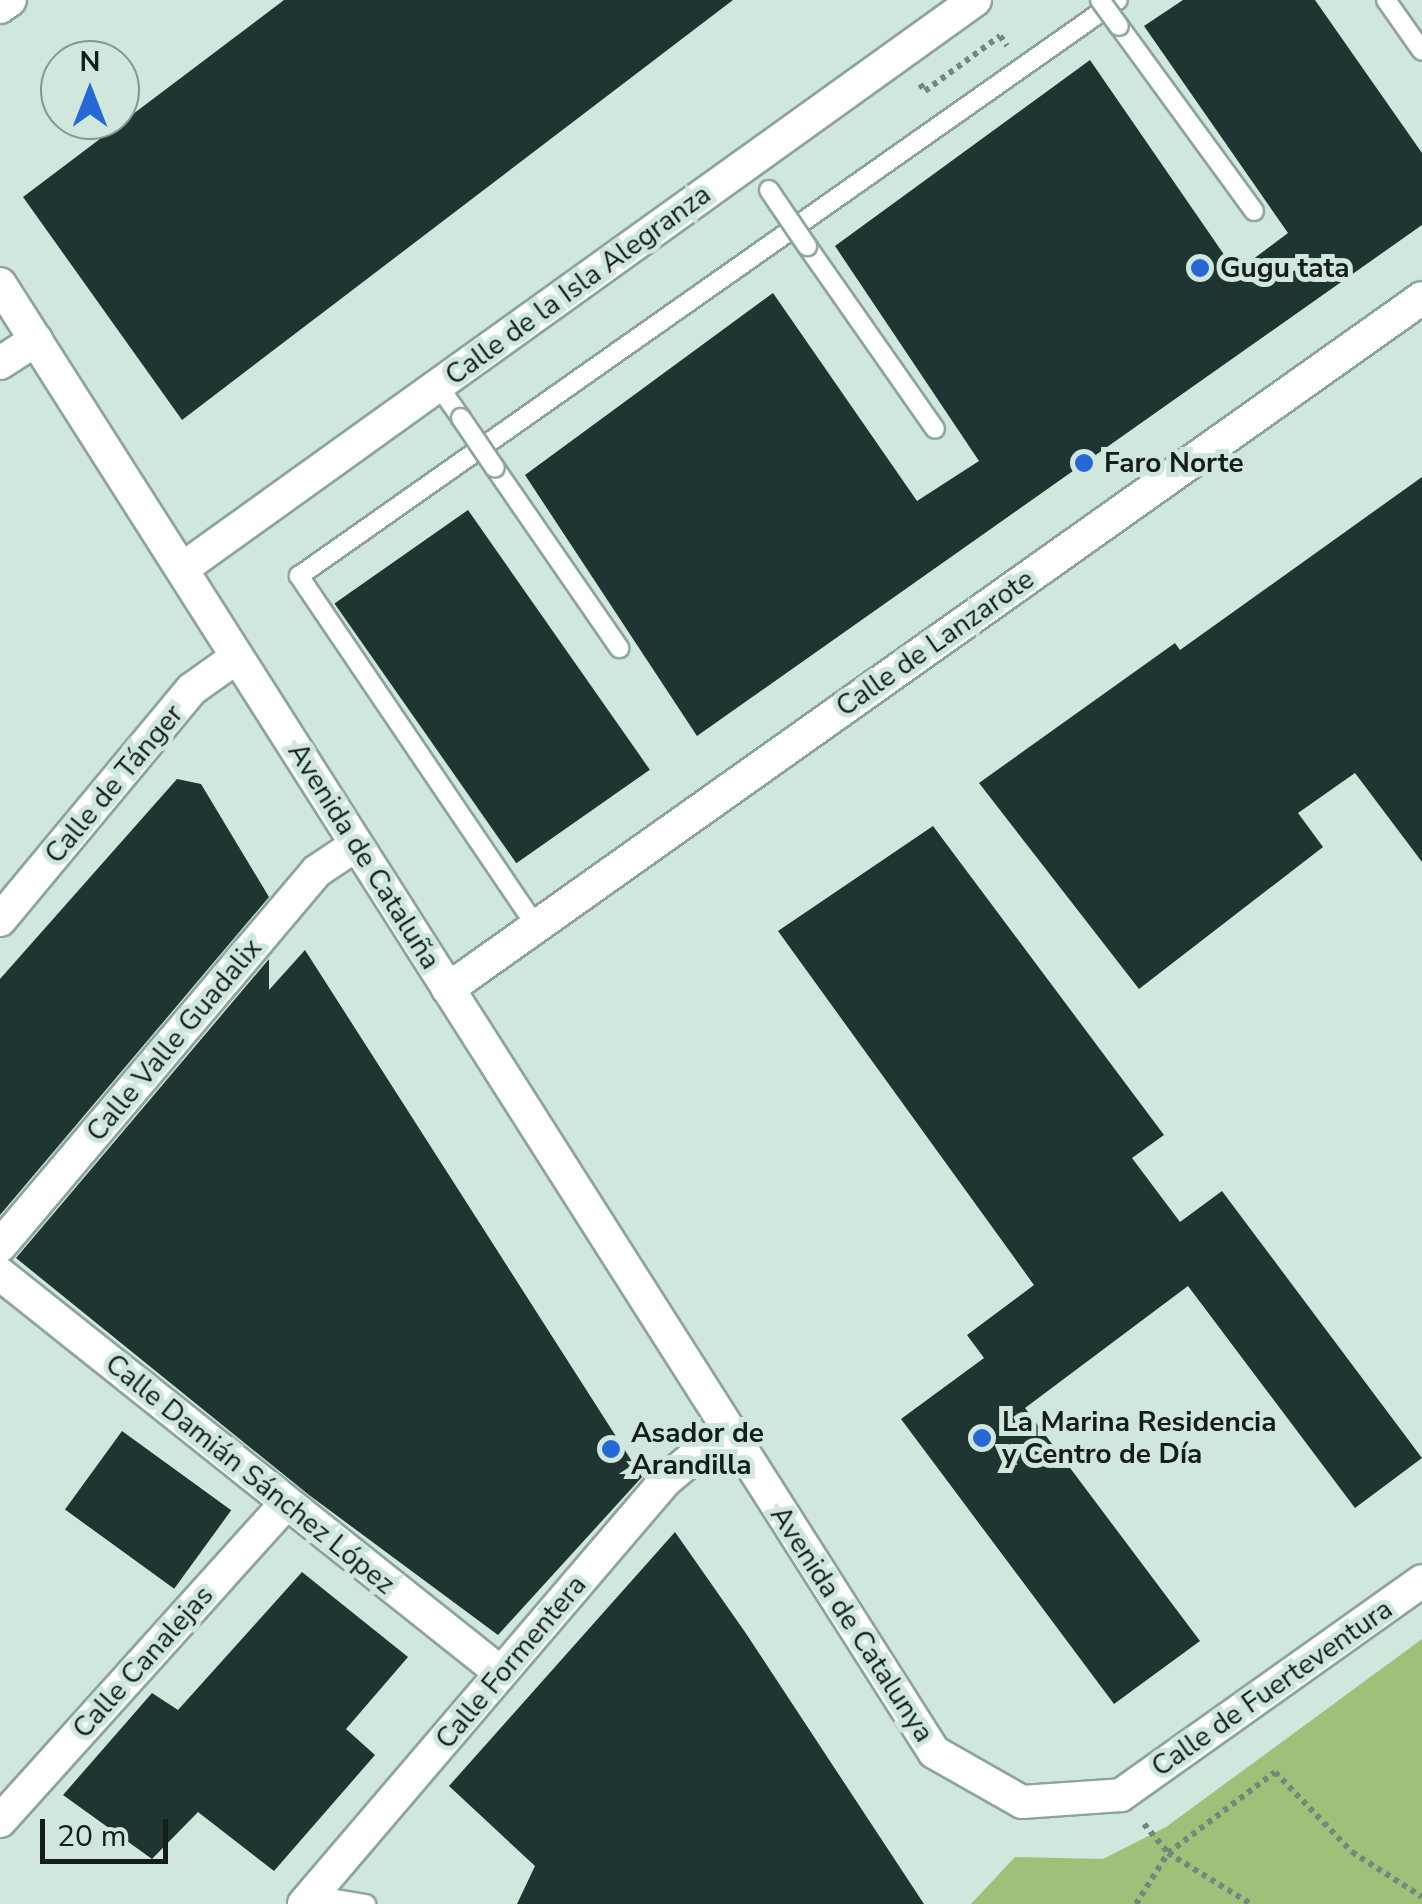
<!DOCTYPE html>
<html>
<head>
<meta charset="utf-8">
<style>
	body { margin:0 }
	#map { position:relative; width:1422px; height:1904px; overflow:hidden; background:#cfe7dc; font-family:"Nunito Sans",sans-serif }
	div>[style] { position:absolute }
	.green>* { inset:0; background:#9ec179 }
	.building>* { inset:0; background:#1e3532; transform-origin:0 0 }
	.path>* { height:6px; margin-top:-3px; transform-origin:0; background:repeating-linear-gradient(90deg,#75867f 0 5px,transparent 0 10px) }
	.roads { filter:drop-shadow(2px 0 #8da49a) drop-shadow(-2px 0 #8da49a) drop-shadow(0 2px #8da49a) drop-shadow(0 -2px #8da49a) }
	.service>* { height:18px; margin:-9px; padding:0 9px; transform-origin:9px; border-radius:9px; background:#fff }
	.minor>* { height:32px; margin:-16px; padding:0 16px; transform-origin:16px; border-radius:16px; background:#fff }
	.bridges { filter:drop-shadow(2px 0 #8da49a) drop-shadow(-2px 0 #8da49a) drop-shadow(0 2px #8da49a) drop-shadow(0 -2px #8da49a) }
	.service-bridge>* { height:18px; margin:-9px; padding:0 9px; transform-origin:9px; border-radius:9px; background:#fff }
	.dots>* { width:28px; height:28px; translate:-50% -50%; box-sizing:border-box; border:5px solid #cfe7dc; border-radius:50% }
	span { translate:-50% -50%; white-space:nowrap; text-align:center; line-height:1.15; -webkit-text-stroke:10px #cfe7dc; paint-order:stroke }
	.poi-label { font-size:28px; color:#141d19; font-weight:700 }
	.left { translate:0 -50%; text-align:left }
	.street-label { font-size:28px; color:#141d19 }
	.north { position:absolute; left:40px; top:40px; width:100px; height:100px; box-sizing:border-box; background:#cfe7dc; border:2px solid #84968e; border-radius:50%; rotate:0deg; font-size:28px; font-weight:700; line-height:40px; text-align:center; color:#141d19 }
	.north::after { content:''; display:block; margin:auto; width:35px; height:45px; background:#2668d5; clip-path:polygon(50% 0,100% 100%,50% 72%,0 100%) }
	.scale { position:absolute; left:40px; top:1819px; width:128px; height:45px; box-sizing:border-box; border:5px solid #141d19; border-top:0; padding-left:12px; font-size:30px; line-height:35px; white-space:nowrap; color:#141d19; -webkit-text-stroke:8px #cfe7dc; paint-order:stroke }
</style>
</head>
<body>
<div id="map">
	<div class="green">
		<div style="clip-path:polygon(1422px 1639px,1422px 1904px,971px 1904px,1015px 1857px,1103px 1859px,1166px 1827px)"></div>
	</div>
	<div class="building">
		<div style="clip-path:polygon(284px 0,733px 0,182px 420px,23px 197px)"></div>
		<div style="clip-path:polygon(1183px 0,1315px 0,1422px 153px,1422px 225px,697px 736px,525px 475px,773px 293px,917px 501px,979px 461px,835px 246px,1090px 60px,1236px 272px,1288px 233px,1144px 26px)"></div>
		<div style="clip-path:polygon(1422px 477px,1422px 862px,1355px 773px,1298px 813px,1323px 847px,1139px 989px,979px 783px,1175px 643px,1180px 650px)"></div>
		<div style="left:468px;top:510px;width:317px;height:163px;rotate:55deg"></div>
		<div style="clip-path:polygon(177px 779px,201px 784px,269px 897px,0 1215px,0 979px)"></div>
		<div style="clip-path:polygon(933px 826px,1164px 1135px,1132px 1158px,1180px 1222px,1222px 1191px,1422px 1458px,1355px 1508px,1188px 1286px,1025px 1408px,1200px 1641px,1114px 1704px,901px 1419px,984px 1358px,967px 1335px,1034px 1285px,778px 931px)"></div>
		<div style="clip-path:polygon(305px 950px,642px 1477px,498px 1635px,309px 1495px,16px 1258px,269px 959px,269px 990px)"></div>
		<div style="left:122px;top:1431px;width:135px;height:97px;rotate:36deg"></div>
		<div style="clip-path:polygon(675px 1532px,745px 1632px,924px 1904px,517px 1904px,535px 1866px,449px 1786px)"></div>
		<div style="clip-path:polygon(302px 1572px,408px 1657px,346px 1729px,375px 1755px,274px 1871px,198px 1812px,152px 1859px,63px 1795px,152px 1693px,178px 1710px)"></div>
	</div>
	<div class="path">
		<div style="left:920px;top:84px;width:9px;rotate:54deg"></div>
		<div style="left:925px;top:91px;width:93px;rotate:-36.3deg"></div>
		<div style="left:1000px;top:36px;width:12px;rotate:55deg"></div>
		<div style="left:1144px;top:1824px;width:38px;rotate:50deg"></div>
		<div style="left:1168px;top:1853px;width:97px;rotate:31.6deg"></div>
		<div style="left:1136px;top:1904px;width:60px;rotate:-57.9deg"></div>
		<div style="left:1168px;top:1853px;width:134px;rotate:-37.1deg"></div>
		<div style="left:1275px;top:1772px;width:111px;rotate:46.1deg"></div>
		<div style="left:1352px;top:1852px;width:83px;rotate:32.7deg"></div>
	</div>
	<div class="roads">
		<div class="service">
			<div style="left:1386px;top:0;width:62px;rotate:54.8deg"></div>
			<div style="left:1119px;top:26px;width:229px;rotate:53.9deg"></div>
			<div style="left:807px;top:246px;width:223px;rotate:55deg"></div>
			<div style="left:438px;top:385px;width:40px;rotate:55.1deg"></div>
			<div style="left:495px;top:468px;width:219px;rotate:55.4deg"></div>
			<div style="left:536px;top:926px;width:423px;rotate:-124.1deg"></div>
			<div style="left:299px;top:576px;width:1001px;rotate:-35.12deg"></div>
			<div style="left:312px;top:1895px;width:55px;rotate:9.5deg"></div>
		</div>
		<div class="minor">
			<div style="left:0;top:7px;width:12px;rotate:-35deg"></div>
			<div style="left:0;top:284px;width:1740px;rotate:57.53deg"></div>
			<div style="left:934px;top:1752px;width:101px;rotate:29.6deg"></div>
			<div style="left:1022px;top:1802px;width:99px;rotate:-4deg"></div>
			<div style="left:1121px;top:1795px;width:369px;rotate:-35.4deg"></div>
			<div style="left:0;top:363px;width:43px;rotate:-32.6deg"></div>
			<div style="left:182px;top:569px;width:976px;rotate:-35.66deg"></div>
			<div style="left:0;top:920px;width:300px;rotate:-50.3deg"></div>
			<div style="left:192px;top:689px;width:55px;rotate:-35.4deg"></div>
			<div style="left:448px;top:989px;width:1194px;rotate:-35.35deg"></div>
			<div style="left:0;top:1246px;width:491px;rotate:-49.8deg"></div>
			<div style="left:317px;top:871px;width:47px;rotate:-33.7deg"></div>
			<div style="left:0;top:1274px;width:640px;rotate:38.53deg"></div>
			<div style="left:0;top:1821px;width:428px;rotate:-48deg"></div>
			<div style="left:304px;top:1904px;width:556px;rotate:-49.52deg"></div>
			<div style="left:665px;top:1481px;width:81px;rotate:-40deg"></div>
		</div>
	</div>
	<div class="bridges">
		<div class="service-bridge">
			<div style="left:1100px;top:0;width:32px;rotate:54deg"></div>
			<div style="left:769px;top:190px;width:68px;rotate:55.8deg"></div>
			<div style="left:461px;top:418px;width:60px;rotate:55.8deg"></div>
		</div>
	</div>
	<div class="dots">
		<div style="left:1200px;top:268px;background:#2668d5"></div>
		<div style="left:1084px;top:463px;background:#2668d5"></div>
		<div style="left:982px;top:1438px;background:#2668d5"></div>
		<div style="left:611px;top:1449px;background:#2668d5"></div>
	</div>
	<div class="poi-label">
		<span class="left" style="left:1220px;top:268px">Gugu tata</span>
		<span class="left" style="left:1104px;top:463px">Faro Norte</span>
		<span class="left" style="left:1002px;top:1438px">La Marina Residencia<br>y Centro de Día</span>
		<span class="left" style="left:631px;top:1449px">Asador de<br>Arandilla</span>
	</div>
	<div class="street-label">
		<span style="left:578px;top:285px;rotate:-36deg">Calle de la Isla Alegranza</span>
		<span style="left:935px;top:643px;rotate:-35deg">Calle de Lanzarote</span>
		<span style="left:114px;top:784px;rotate:-50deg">Calle de Tánger</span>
		<span style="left:364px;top:856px;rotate:58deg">Avenida de Cataluña</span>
		<span style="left:174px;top:1040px;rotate:-50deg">Calle Valle Guadalix</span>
		<span style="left:250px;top:1474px;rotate:39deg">Calle Damián Sánchez López</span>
		<span style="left:852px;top:1624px;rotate:57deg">Avenida de Catalunya</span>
		<span style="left:143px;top:1662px;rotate:-48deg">Calle Canalejas</span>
		<span style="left:511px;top:1662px;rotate:-50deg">Calle Formentera</span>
		<span style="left:1272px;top:1688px;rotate:-35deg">Calle de Fuerteventura</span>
	</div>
	<div class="north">N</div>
	<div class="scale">20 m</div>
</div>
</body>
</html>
